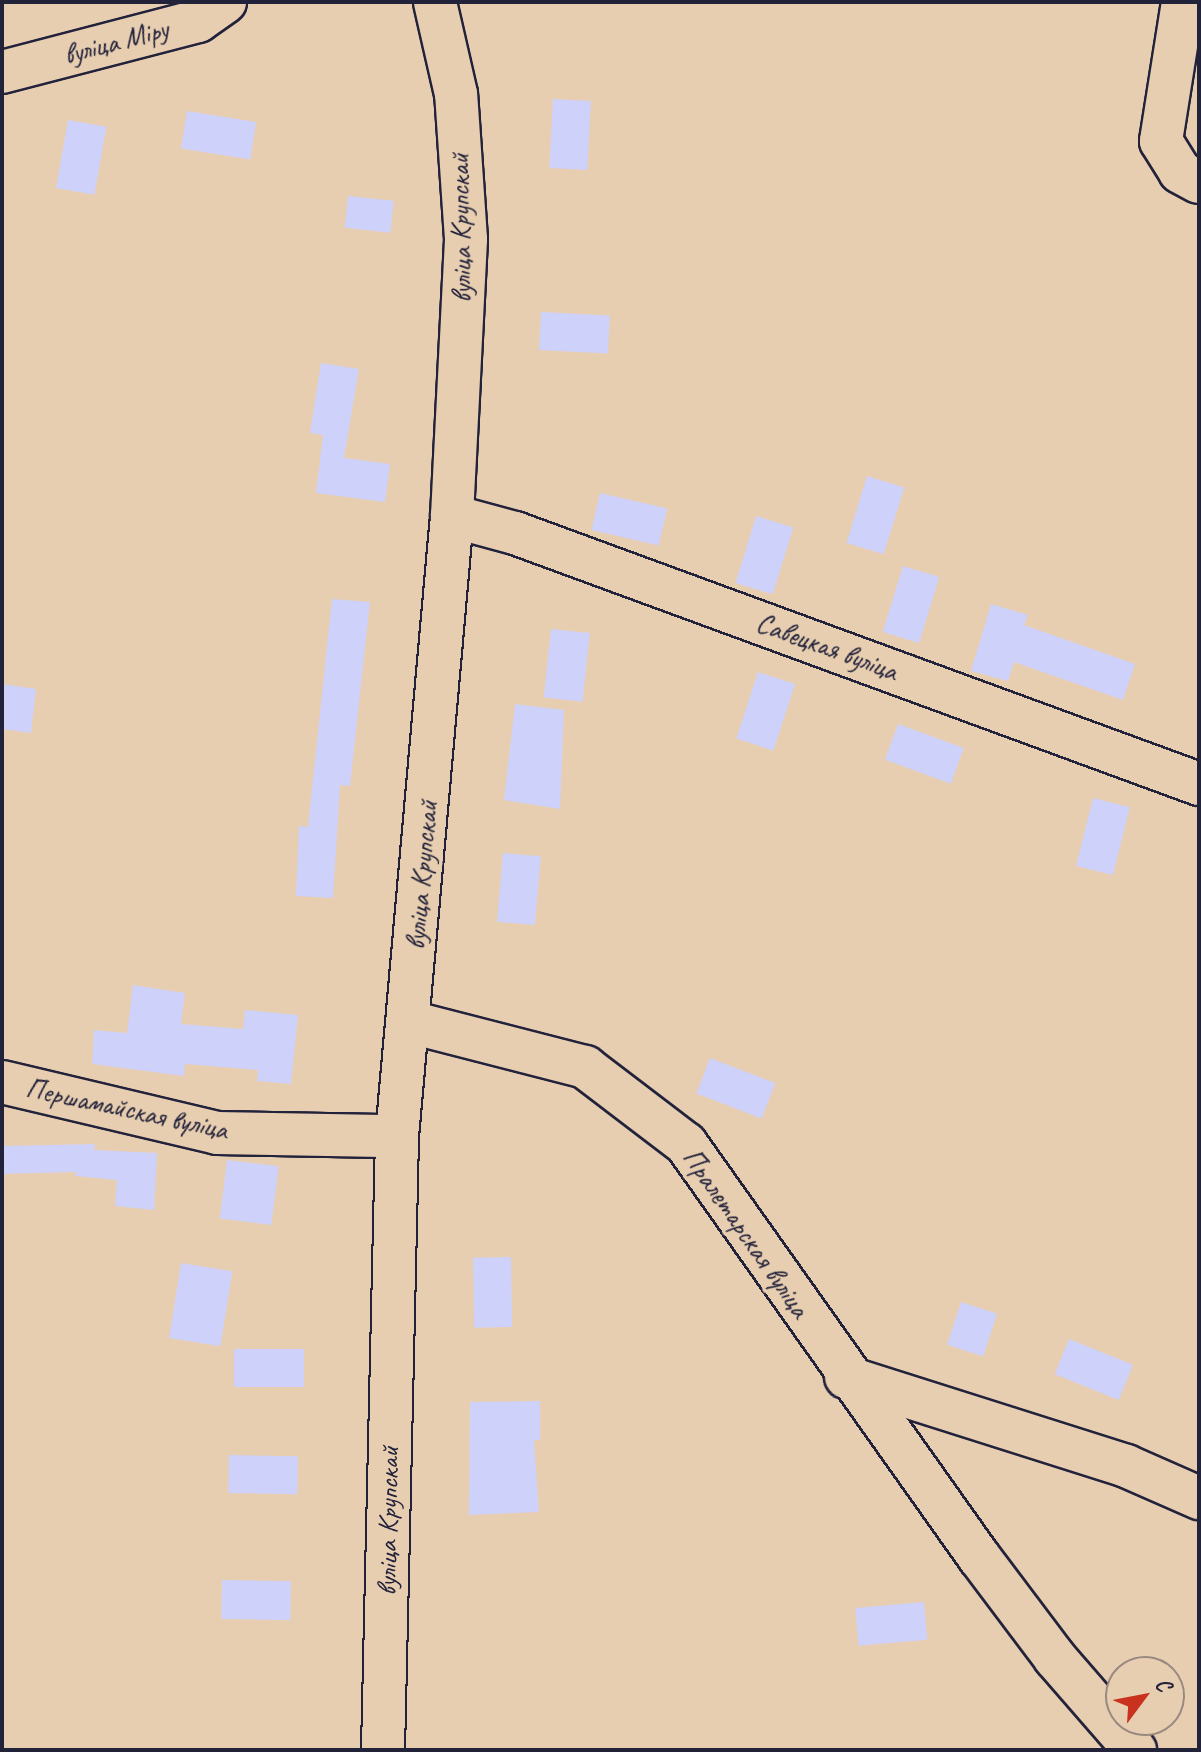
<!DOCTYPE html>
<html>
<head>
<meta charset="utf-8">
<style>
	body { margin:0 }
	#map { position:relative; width:1201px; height:1752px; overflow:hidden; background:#e8ceb0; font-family:Caveat,sans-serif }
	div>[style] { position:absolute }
	.building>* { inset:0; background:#ced1fa; transform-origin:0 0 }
	.roads { filter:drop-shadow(2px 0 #22223b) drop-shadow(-2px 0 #22223b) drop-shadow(0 2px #22223b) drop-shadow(0 -2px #22223b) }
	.minor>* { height:42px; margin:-21px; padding:0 21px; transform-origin:21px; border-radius:21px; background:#e8ceb0 }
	span { translate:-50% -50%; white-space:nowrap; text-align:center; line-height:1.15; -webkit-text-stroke:7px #e8ceb0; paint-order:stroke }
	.street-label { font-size:28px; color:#22223b }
	.frame { position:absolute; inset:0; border:4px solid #22223b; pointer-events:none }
	.north { position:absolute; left:1105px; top:1656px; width:80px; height:80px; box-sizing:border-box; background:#e8ceb0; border:2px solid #998981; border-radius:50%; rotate:58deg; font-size:22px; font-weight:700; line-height:32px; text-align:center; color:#22223b }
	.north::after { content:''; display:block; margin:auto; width:28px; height:36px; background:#c8321e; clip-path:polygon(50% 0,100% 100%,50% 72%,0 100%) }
</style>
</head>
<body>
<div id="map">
	<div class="building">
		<div style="left:553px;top:99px;width:38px;height:69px;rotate:3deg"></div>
		<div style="left:187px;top:111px;width:70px;height:38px;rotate:9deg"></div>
		<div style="left:68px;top:120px;width:39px;height:69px;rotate:10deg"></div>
		<div style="left:348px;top:196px;width:46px;height:32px;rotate:6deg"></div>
		<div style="left:541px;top:312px;width:69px;height:38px;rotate:3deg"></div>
		<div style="clip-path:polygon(321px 363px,359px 369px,344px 458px,390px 464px,385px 502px,316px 493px,323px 435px,310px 433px)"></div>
		<div style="left:867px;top:476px;width:39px;height:70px;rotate:17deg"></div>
		<div style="left:600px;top:493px;width:69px;height:38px;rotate:13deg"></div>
		<div style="left:756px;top:516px;width:39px;height:70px;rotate:17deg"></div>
		<div style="left:903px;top:566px;width:38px;height:69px;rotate:17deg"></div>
		<div style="clip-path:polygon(332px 599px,370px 602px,350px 786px,340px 785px,333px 898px,296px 896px,299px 826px,308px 827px)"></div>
		<div style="clip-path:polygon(991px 604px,1028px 615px,1024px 625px,1135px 664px,1123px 700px,1014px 662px,1008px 681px,971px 671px)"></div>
		<div style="left:551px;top:629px;width:39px;height:69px;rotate:6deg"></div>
		<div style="left:758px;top:672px;width:39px;height:70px;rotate:18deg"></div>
		<div style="clip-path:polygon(2px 684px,36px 689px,31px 733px,2px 729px)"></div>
		<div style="clip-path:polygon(515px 704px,564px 710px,560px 809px,504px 800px)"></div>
		<div style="left:898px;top:724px;width:70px;height:38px;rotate:20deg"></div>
		<div style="left:1093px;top:798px;width:38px;height:70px;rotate:14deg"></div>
		<div style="left:503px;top:853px;width:38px;height:69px;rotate:5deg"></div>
		<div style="clip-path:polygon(133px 985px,185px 993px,181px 1024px,243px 1029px,245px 1010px,298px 1015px,291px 1084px,257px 1081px,258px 1070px,185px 1064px,184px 1076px,92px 1064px,94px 1030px,127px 1033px)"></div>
		<div style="left:710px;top:1058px;width:70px;height:38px;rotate:21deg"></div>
		<div style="clip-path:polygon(95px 1144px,94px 1150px,157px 1153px,154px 1210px,115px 1206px,117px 1180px,75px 1176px,76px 1172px,2px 1174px,2px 1146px)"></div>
		<div style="left:227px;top:1160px;width:52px;height:59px;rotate:7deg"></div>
		<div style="left:511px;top:1257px;width:70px;height:38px;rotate:89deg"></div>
		<div style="left:181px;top:1263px;width:52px;height:76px;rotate:9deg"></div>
		<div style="left:961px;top:1302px;width:38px;height:45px;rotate:18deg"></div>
		<div style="left:1069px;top:1339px;width:69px;height:38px;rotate:22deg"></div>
		<div style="left:234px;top:1349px;width:70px;height:38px"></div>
		<div style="clip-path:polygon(540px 1401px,540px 1440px,534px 1440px,539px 1512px,469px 1515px,470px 1402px)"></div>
		<div style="left:229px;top:1455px;width:69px;height:38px;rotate:1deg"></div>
		<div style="left:222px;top:1580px;width:69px;height:39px;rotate:1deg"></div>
		<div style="left:924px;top:1602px;width:38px;height:69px;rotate:85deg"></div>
	</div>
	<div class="roads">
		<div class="minor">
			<div style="left:1183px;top:2px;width:141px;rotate:99deg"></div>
			<div style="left:1161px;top:141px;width:36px;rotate:58deg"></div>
			<div style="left:1180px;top:172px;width:21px;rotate:28deg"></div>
			<div style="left:2px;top:72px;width:203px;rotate:-14.6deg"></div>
			<div style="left:198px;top:21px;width:33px;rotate:-35deg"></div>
			<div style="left:452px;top:516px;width:65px;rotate:15.1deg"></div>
			<div style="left:515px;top:533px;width:729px;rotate:20.15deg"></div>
			<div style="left:410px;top:1022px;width:181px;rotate:14.4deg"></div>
			<div style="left:585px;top:1067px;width:127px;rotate:37.3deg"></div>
			<div style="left:686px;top:1144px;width:506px;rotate:54.65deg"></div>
			<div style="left:979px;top:1557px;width:126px;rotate:53deg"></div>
			<div style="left:1055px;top:1658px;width:122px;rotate:49deg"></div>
			<div style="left:2px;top:1082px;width:221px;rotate:13.3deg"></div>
			<div style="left:217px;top:1133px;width:180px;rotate:1deg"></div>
			<div style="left:846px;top:1377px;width:294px;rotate:17.6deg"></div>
			<div style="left:1126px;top:1466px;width:80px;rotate:23.7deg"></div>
			<div style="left:383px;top:1750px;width:614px;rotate:-88.69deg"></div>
			<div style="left:397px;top:1136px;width:622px;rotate:-84.93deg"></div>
			<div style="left:452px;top:516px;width:277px;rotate:-87.1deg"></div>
			<div style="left:466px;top:239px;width:145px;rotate:-93.9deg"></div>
			<div style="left:456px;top:94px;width:94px;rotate:-102.9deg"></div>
		</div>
	</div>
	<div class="street-label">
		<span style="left:116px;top:42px;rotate:-15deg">вуліца Міру</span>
		<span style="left:461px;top:228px;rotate:-91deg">вуліца Крупскай</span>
		<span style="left:827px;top:647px;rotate:20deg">Савецкая вуліца</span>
		<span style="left:422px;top:875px;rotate:-85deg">вуліца Крупскай</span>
		<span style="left:127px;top:1109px;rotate:12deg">Першамайская вуліца</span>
		<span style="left:746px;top:1233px;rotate:55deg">Пралетарская вуліца</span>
		<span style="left:388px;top:1521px;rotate:-89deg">вуліца Крупскай</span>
	</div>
	<div class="frame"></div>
	<div class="north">С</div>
</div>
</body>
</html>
